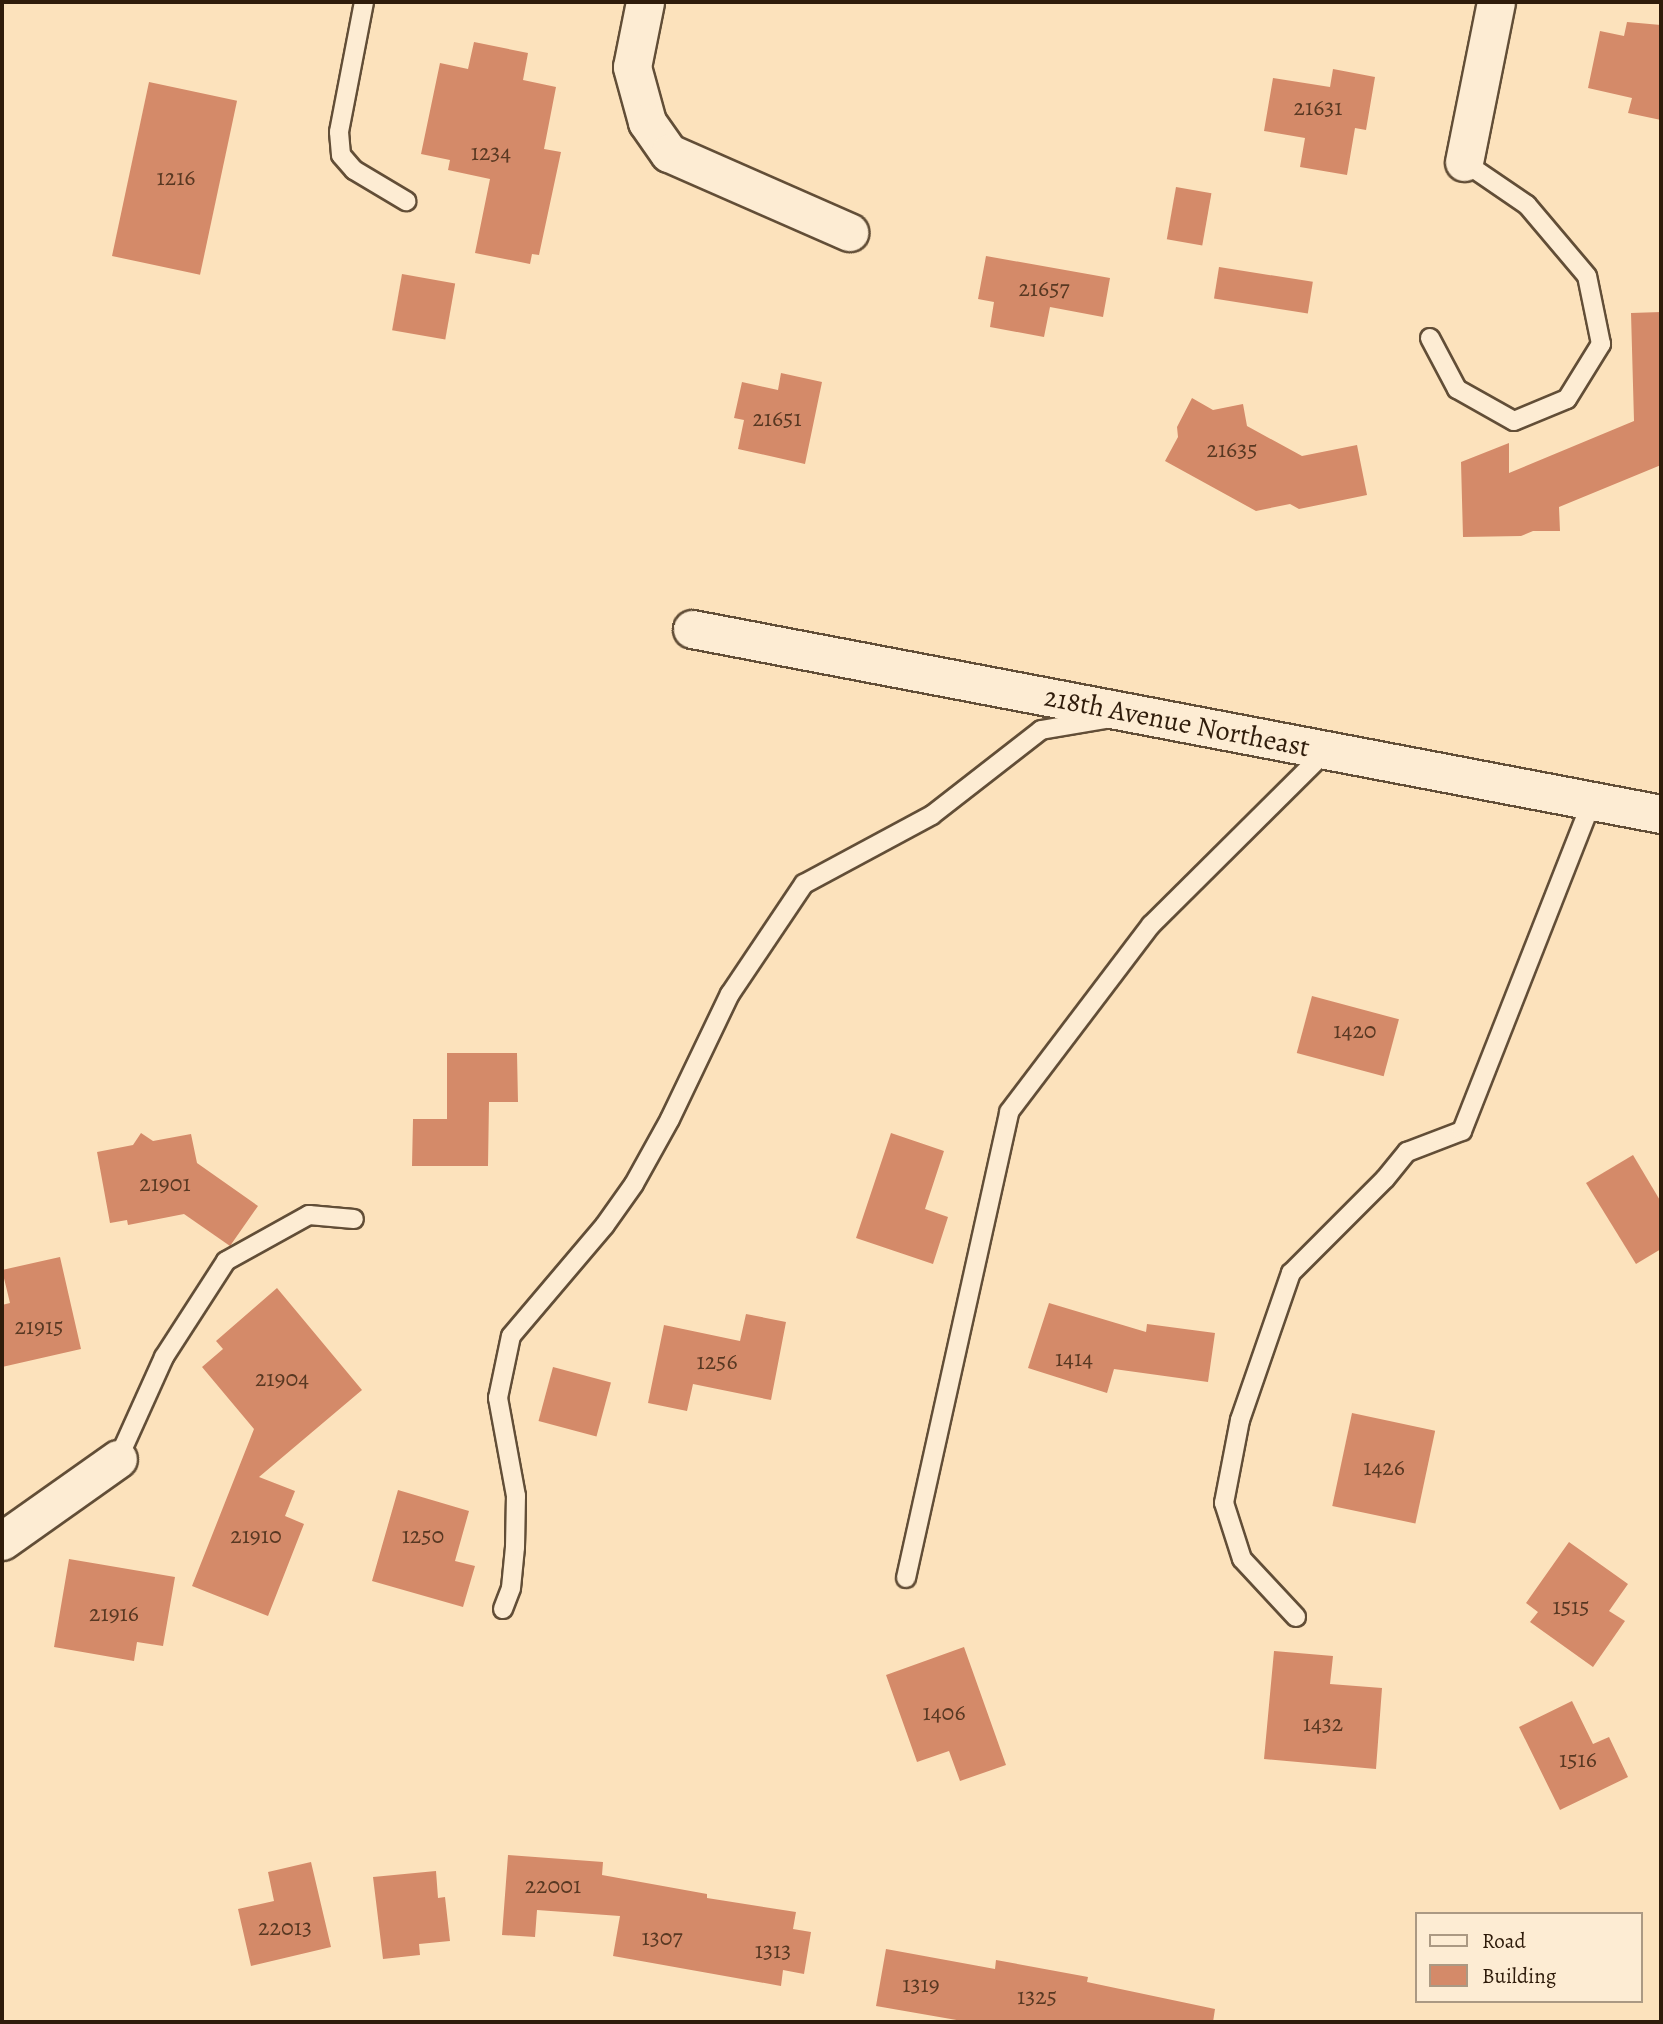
<!DOCTYPE html>
<html>
<head>
<meta charset="utf-8">
<style>
	body { margin:0 }
	#map { position:relative; width:1663px; height:2024px; overflow:hidden; background:#fce2bc; font-family:Alegreya,serif }
	div>[style] { position:absolute }
	.building>* { inset:0; background:#d48a69; transform-origin:0 0 }
	.roads { filter:drop-shadow(2px 0 #624e37) drop-shadow(-2px 0 #624e37) drop-shadow(0 2px #624e37) drop-shadow(0 -2px #624e37) }
	.lane>* { height:18px; margin:-9px; padding:0 9px; transform-origin:9px; border-radius:9px; background:#fdecd3 }
	.street>* { height:37px; margin:-18.5px; padding:0 18.5px; transform-origin:18.5px; border-radius:18.5px; background:#fdecd3 }
	span { translate:-50% -50%; white-space:nowrap; text-align:center; line-height:1.15; -webkit-text-stroke:6px #fdecd3; paint-order:stroke }
	.number-label { font-size:24px; color:#583822 }
	.number-label span { -webkit-text-stroke-width:0 }
	.street-label { font-size:28px; color:#2f1c0b }
	.frame { position:absolute; inset:0; border:4px solid #2f1c0b; pointer-events:none }
	.legend { position:absolute; left:1415px; top:1912px; width:228px; height:91px; box-sizing:border-box; background:#fdecd3; border:2px solid #ab9983; margin:0; padding:9px 12px; list-style:none; font-size:21px; color:#2f1c0b }
	.legend li { display:flex; align-items:center; gap:14px; height:35px }
	.legend b { width:35px; border:2px solid #ab9983 }
</style>
</head>
<body>
<div id="map">
	<div class="building">
		<div style="clip-path:polygon(1627px 22px,1661px 25px,1661px 120px,1628px 113px,1632px 98px,1588px 88px,1600px 31px,1624px 36px)"></div>
		<div style="clip-path:polygon(474px 42px,528px 53px,523px 80px,556px 87px,544px 149px,561px 152px,539px 255px,532px 254px,530px 264px,475px 253px,490px 179px,448px 170px,450px 160px,421px 154px,440px 63px,468px 69px)"></div>
		<div style="clip-path:polygon(1333px 69px,1375px 77px,1366px 130px,1355px 128px,1347px 175px,1300px 167px,1305px 138px,1264px 131px,1273px 78px,1330px 87px)"></div>
		<div style="left:149px;top:82px;width:90px;height:178px;rotate:12deg"></div>
		<div style="left:1176px;top:187px;width:36px;height:53px;rotate:10deg"></div>
		<div style="clip-path:polygon(986px 256px,1110px 278px,1103px 317px,1050px 307px,1044px 337px,990px 327px,994px 302px,978px 299px)"></div>
		<div style="left:1219px;top:267px;width:95px;height:32px;rotate:9deg"></div>
		<div style="left:402px;top:274px;width:54px;height:57px;rotate:10deg"></div>
		<div style="clip-path:polygon(1661px 312px,1661px 465px,1559px 507px,1560px 531px,1533px 531px,1521px 536px,1463px 537px,1461px 462px,1509px 443px,1509px 473px,1634px 421px,1631px 313px)"></div>
		<div style="clip-path:polygon(781px 373px,822px 382px,805px 464px,738px 449px,744px 420px,734px 418px,742px 382px,778px 390px)"></div>
		<div style="clip-path:polygon(1192px 398px,1213px 410px,1243px 404px,1247px 426px,1302px 456px,1357px 445px,1367px 495px,1299px 509px,1290px 504px,1256px 511px,1165px 461px,1178px 437px,1177px 427px)"></div>
		<div style="left:1312px;top:996px;width:90px;height:59px;rotate:15deg"></div>
		<div style="clip-path:polygon(447px 1053px,517px 1053px,518px 1102px,489px 1102px,488px 1166px,412px 1166px,413px 1119px,447px 1119px)"></div>
		<div style="clip-path:polygon(141px 1133px,153px 1141px,191px 1134px,197px 1163px,258px 1206px,230px 1246px,184px 1214px,128px 1225px,127px 1220px,110px 1223px,97px 1152px,133px 1145px)"></div>
		<div style="clip-path:polygon(891px 1133px,944px 1151px,925px 1209px,948px 1217px,933px 1264px,856px 1238px)"></div>
		<div style="clip-path:polygon(1633px 1155px,1661px 1202px,1661px 1249px,1636px 1264px,1586px 1183px)"></div>
		<div style="clip-path:polygon(60px 1257px,81px 1349px,2px 1367px,2px 1305px,10px 1303px,2px 1270px)"></div>
		<div style="clip-path:polygon(277px 1288px,362px 1390px,259px 1477px,295px 1491px,285px 1516px,304px 1524px,268px 1616px,192px 1586px,254px 1429px,202px 1367px,223px 1349px,216px 1341px)"></div>
		<div style="clip-path:polygon(1049px 1303px,1146px 1332px,1147px 1324px,1215px 1333px,1208px 1382px,1114px 1369px,1107px 1393px,1028px 1368px)"></div>
		<div style="clip-path:polygon(746px 1314px,786px 1322px,771px 1400px,693px 1384px,687px 1411px,648px 1403px,664px 1325px,740px 1341px)"></div>
		<div style="left:553px;top:1367px;width:60px;height:56px;rotate:15deg"></div>
		<div style="left:1352px;top:1413px;width:85px;height:95px;rotate:12deg"></div>
		<div style="clip-path:polygon(398px 1490px,469px 1511px,455px 1561px,475px 1566px,463px 1607px,372px 1581px)"></div>
		<div style="clip-path:polygon(1569px 1542px,1628px 1584px,1609px 1611px,1625px 1621px,1593px 1667px,1530px 1622px,1538px 1612px,1526px 1603px)"></div>
		<div style="clip-path:polygon(69px 1559px,175px 1577px,163px 1646px,137px 1642px,134px 1661px,54px 1647px)"></div>
		<div style="clip-path:polygon(964px 1647px,1006px 1765px,960px 1781px,949px 1751px,917px 1762px,886px 1675px)"></div>
		<div style="clip-path:polygon(1274px 1651px,1333px 1656px,1330px 1684px,1382px 1688px,1376px 1769px,1264px 1759px)"></div>
		<div style="clip-path:polygon(1572px 1701px,1593px 1744px,1609px 1737px,1628px 1777px,1560px 1810px,1519px 1727px)"></div>
		<div style="clip-path:polygon(508px 1855px,603px 1862px,602px 1875px,707px 1894px,707px 1898px,796px 1912px,793px 1929px,811px 1932px,804px 1974px,783px 1970px,781px 1986px,613px 1956px,620px 1916px,537px 1910px,535px 1937px,502px 1935px)"></div>
		<div style="clip-path:polygon(311px 1862px,331px 1947px,251px 1966px,238px 1909px,274px 1901px,268px 1872px)"></div>
		<div style="clip-path:polygon(436px 1871px,438px 1898px,445px 1897px,450px 1941px,419px 1944px,420px 1955px,383px 1959px,373px 1877px)"></div>
		<div style="clip-path:polygon(886px 1949px,995px 1969px,996px 1960px,1088px 1977px,1087px 1982px,1215px 2009px,1213px 2022px,968px 2022px,876px 2006px)"></div>
	</div>
	<div class="roads">
		<div class="lane">
			<div style="left:364px;top:2px;width:132px;rotate:100.9deg"></div>
			<div style="left:339px;top:132px;width:23px;rotate:85deg"></div>
			<div style="left:341px;top:155px;width:20px;rotate:49deg"></div>
			<div style="left:354px;top:170px;width:61px;rotate:30.8deg"></div>
			<div style="left:1430px;top:338px;width:58px;rotate:62.1deg"></div>
			<div style="left:1457px;top:389px;width:65px;rotate:29.3deg"></div>
			<div style="left:1514px;top:421px;width:57px;rotate:-22.5deg"></div>
			<div style="left:1567px;top:399px;width:65px;rotate:-58.3deg"></div>
			<div style="left:1601px;top:344px;width:69px;rotate:-101.6deg"></div>
			<div style="left:1587px;top:276px;width:93px;rotate:-130.2deg"></div>
			<div style="left:1527px;top:205px;width:76px;rotate:-145.7deg"></div>
			<div style="left:118px;top:1459px;width:112px;rotate:-65.7deg"></div>
			<div style="left:164px;top:1357px;width:114px;rotate:-57.1deg"></div>
			<div style="left:226px;top:1261px;width:95px;rotate:-29deg"></div>
			<div style="left:309px;top:1215px;width:45px;rotate:5.1deg"></div>
			<div style="left:906px;top:1578px;width:477px;rotate:-77.5deg"></div>
			<div style="left:1009px;top:1112px;width:235px;rotate:-52.8deg"></div>
			<div style="left:1151px;top:925px;width:248px;rotate:-44.8deg"></div>
			<div style="left:503px;top:1609px;width:22px;rotate:-69deg"></div>
			<div style="left:511px;top:1588px;width:41px;rotate:-84.4deg"></div>
			<div style="left:515px;top:1547px;width:51px;rotate:-88.9deg"></div>
			<div style="left:516px;top:1496px;width:100px;rotate:-100.4deg"></div>
			<div style="left:498px;top:1398px;width:63px;rotate:-78.2deg"></div>
			<div style="left:511px;top:1336px;width:145px;rotate:-49.7deg"></div>
			<div style="left:605px;top:1225px;width:50px;rotate:-54.7deg"></div>
			<div style="left:634px;top:1184px;width:74px;rotate:-61deg"></div>
			<div style="left:670px;top:1119px;width:139px;rotate:-64.4deg"></div>
			<div style="left:730px;top:994px;width:133px;rotate:-56.1deg"></div>
			<div style="left:804px;top:884px;width:145px;rotate:-28.3deg"></div>
			<div style="left:932px;top:815px;width:138px;rotate:-37.9deg"></div>
			<div style="left:1041px;top:730px;width:66px;rotate:-9.6deg"></div>
			<div style="left:1296px;top:1617px;width:79px;rotate:-133deg"></div>
			<div style="left:1242px;top:1559px;width:59px;rotate:-107.8deg"></div>
			<div style="left:1224px;top:1503px;width:85px;rotate:-79.1deg"></div>
			<div style="left:1240px;top:1420px;width:156px;rotate:-70.9deg"></div>
			<div style="left:1291px;top:1273px;width:133px;rotate:-45deg"></div>
			<div style="left:1385px;top:1179px;width:35px;rotate:-51deg"></div>
			<div style="left:1407px;top:1152px;width:59px;rotate:-20.9deg"></div>
			<div style="left:1462px;top:1131px;width:355px;rotate:-68.5deg"></div>
		</div>
		<div class="street">
			<div style="left:645px;top:2px;width:66px;rotate:101.3deg"></div>
			<div style="left:632px;top:67px;width:57px;rotate:74.7deg"></div>
			<div style="left:647px;top:122px;width:38px;rotate:55deg"></div>
			<div style="left:669px;top:153px;width:197px;rotate:23.7deg"></div>
			<div style="left:1464px;top:162px;width:163px;rotate:-78.7deg"></div>
			<div style="left:692px;top:629px;width:987px;rotate:10.81deg"></div>
			<div style="left:2px;top:1541px;width:142px;rotate:-35.3deg"></div>
		</div>
	</div>
	<div class="number-label">
		<span style="left:1318px;top:108px">21631</span>
		<span style="left:491px;top:153px">1234</span>
		<span style="left:176px;top:178px">1216</span>
		<span style="left:1044px;top:289px">21657</span>
		<span style="left:777px;top:419px">21651</span>
		<span style="left:1232px;top:450px">21635</span>
		<span style="left:1355px;top:1031px">1420</span>
		<span style="left:165px;top:1184px">21901</span>
		<span style="left:39px;top:1327px">21915</span>
		<span style="left:1074px;top:1359px">1414</span>
		<span style="left:717px;top:1362px">1256</span>
		<span style="left:282px;top:1379px">21904</span>
		<span style="left:1384px;top:1468px">1426</span>
		<span style="left:256px;top:1536px">21910</span>
		<span style="left:423px;top:1536px">1250</span>
		<span style="left:1571px;top:1607px">1515</span>
		<span style="left:114px;top:1614px">21916</span>
		<span style="left:944px;top:1713px">1406</span>
		<span style="left:1323px;top:1724px">1432</span>
		<span style="left:1578px;top:1760px">1516</span>
		<span style="left:553px;top:1886px">22001</span>
		<span style="left:285px;top:1928px">22013</span>
		<span style="left:662px;top:1938px">1307</span>
		<span style="left:773px;top:1951px">1313</span>
		<span style="left:921px;top:1985px">1319</span>
		<span style="left:1037px;top:1997px">1325</span>
	</div>
	<div class="street-label">
		<span style="left:1177px;top:722px;rotate:11deg">218th Avenue Northeast</span>
	</div>
	<div class="frame"></div>
	<ul class="legend">
	<li><b style="height:9px;background:#fdecd3"></b>Road</li>
	<li><b style="height:19px;background:#d48a69"></b>Building</li>
	</ul>
</div>
</body>
</html>
